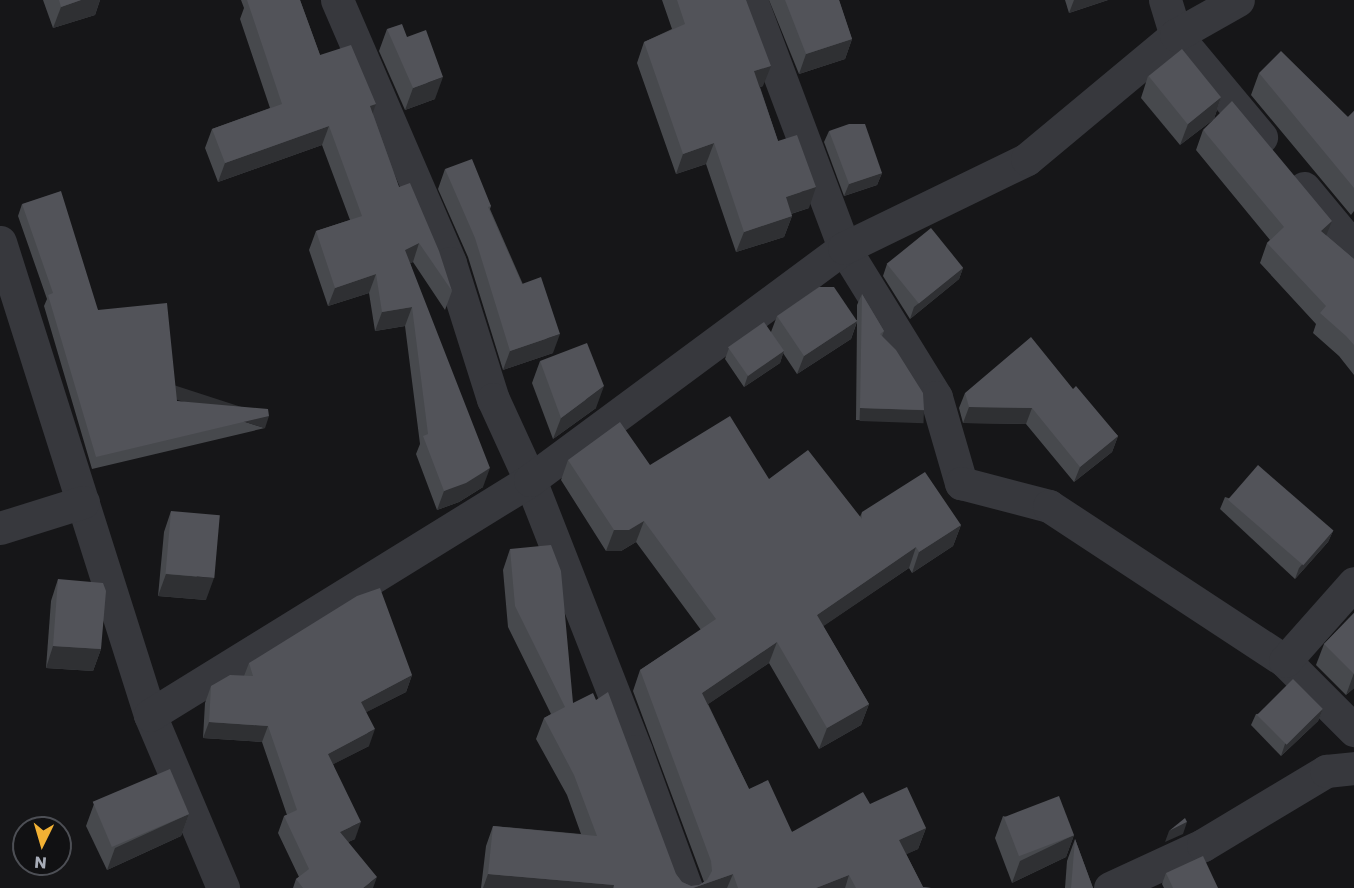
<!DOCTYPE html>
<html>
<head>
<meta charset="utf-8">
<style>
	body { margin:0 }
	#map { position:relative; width:1354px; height:888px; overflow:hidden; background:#161618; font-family:Poppins,sans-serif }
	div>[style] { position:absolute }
	.minor>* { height:33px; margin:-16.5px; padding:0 16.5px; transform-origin:16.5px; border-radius:16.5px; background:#37383d }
	.wall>* { inset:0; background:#47494d }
	.shaded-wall>* { inset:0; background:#2f3033; transform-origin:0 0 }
	.building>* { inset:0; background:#525359; transform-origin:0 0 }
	span { translate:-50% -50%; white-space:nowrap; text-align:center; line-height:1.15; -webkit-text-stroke:4.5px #111113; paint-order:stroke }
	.north { position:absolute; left:12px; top:816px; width:60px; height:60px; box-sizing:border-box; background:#111113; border:2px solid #4d4f55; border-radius:50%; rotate:185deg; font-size:16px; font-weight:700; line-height:24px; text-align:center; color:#a8adb8 }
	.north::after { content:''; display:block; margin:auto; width:21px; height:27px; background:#f2b134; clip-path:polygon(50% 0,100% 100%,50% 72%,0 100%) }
</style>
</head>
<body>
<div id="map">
	<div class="minor">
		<div style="left:337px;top:0;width:286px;rotate:66.7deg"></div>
		<div style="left:450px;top:263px;width:143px;rotate:72.5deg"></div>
		<div style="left:493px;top:399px;width:89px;rotate:65.4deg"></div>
		<div style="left:530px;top:480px;width:291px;rotate:68.6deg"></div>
		<div style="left:636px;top:751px;width:146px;rotate:69.9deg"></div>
		<div style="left:751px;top:0;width:265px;rotate:69.4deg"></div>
		<div style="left:844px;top:248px;width:175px;rotate:58.3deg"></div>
		<div style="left:936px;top:397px;width:90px;rotate:73.8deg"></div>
		<div style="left:961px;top:483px;width:91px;rotate:14.6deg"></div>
		<div style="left:1049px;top:506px;width:282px;rotate:33.3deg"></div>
		<div style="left:1285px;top:661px;width:98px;rotate:45deg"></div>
		<div style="left:1165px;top:0;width:37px;rotate:73deg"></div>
		<div style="left:1176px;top:35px;width:133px;rotate:50.2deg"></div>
		<div style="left:1304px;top:188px;width:78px;rotate:50.2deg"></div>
		<div style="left:0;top:242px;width:496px;rotate:72.4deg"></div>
		<div style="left:150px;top:715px;width:188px;rotate:67.1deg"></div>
		<div style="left:0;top:528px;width:87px;rotate:-17.4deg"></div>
		<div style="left:1285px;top:661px;width:104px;rotate:-48.5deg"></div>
		<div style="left:150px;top:715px;width:447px;rotate:-31.7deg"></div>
		<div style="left:530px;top:480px;width:390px;rotate:-36.5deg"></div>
		<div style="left:844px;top:248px;width:203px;rotate:-25.9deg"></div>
		<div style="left:1027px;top:159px;width:194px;rotate:-39.8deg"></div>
		<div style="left:1176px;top:35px;width:71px;rotate:-29.4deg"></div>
		<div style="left:1110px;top:888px;width:102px;rotate:-24.8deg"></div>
		<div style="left:1203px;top:845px;width:144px;rotate:-31deg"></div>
		<div style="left:1326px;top:771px;width:28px;rotate:-6deg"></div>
	</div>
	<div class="wall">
		<div style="clip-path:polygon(43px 0,100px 0,95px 15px,53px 28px)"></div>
		<div style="clip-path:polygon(241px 0,300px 0,320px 55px,373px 114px,399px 187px,452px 291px,445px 310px,413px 262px,410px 263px,483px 487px,459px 502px,437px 510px,416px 454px,420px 444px,405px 326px,375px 331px,369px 293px,328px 306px,309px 250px,316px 231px,350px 220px,322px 145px,218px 182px,205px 148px,212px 129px,270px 108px,240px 19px,244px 8px)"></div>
		<div style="clip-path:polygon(662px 0,746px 0,763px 86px,760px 87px,778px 141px,809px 208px,791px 214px,792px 216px,784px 237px,736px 252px,706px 164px,676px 174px,637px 63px,644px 42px,672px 29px)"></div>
		<div style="clip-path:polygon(769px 0,839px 0,852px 39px,845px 59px,799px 74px)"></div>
		<div style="clip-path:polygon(1065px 0,1108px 0,1069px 13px)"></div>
		<div style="clip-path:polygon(387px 29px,407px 37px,435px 99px,405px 110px,379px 51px)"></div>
		<div style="clip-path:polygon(1259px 73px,1348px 117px,1354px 111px,1354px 211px,1351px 215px,1251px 95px)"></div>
		<div style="clip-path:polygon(1148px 76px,1221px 97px,1214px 119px,1180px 145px,1141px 98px)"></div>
		<div style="clip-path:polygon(1203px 130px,1354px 259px,1354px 375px,1339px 356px,1313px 333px,1316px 324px,1260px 263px,1267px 243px,1270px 240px,1196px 150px)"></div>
		<div style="clip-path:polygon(829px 131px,882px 173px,877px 185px,844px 196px,824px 142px)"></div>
		<div style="clip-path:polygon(445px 169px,491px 206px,490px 209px,553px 353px,503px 370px,468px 257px,438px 189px)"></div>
		<div style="clip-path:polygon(22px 204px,98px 310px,177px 401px,265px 428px,92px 469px,44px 306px,47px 299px,18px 216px)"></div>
		<div style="clip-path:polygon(887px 264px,963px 268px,959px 279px,910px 319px,883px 276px)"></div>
		<div style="clip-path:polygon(862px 294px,884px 331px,882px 336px,924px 410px,920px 422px,856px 420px,857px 322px,851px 339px,797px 374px,783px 353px,780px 363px,744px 387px,725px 359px,729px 348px,771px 332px,777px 316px,857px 320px,857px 305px)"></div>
		<div style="clip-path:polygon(540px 361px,596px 408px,553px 439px,532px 383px)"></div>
		<div style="clip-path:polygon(1073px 389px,1118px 436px,1112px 452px,1074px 482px,1026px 424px,963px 423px,959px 408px,965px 393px)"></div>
		<div style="clip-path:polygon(568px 460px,650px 465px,769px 479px,860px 517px,862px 512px,961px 525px,953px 546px,912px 573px,909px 568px,823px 626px,869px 704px,861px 725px,819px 749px,769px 663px,708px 704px,749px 789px,792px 832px,870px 804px,926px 828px,918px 849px,906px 854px,923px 887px,931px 888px,481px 888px,486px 846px,493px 826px,581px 834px,567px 795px,536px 739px,544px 718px,551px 714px,508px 627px,503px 570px,510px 549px,573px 703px,676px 874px,682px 882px,691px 886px,699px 885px,704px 882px,633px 691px,640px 670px,701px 630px,636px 542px,621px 551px,606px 551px,561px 480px)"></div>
		<div style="clip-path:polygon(1225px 497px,1333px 531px,1328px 542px,1295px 579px,1220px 509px)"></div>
		<div style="clip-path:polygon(171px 511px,206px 600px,158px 596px,164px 532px)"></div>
		<div style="clip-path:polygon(58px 579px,101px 649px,93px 671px,46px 668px,51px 601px)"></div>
		<div style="clip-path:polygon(1354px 613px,1354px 688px,1346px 695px,1316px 665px,1324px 644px)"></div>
		<div style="clip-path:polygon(249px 663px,412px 675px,406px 692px,366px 712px,369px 746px,333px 764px,355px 839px,348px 842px,373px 888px,293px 888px,296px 879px,299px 877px,278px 833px,284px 816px,287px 815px,262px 742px,203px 738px,205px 703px,211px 686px,244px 676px)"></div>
		<div style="clip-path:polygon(1323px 709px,1318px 721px,1281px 756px,1251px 725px,1256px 714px)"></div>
		<div style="clip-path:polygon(94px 804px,189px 814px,181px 836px,107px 870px,86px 826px)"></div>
		<div style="clip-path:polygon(1003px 816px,1074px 835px,1066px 857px,1012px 883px,995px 838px)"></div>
		<div style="clip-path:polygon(1075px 839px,1093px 888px,1065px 888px,1067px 861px)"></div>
		<div style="clip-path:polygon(1166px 873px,1218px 888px,1164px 888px,1162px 884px)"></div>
	</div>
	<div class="shaded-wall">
		<div style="clip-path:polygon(81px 0,100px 0,95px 15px,53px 28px,61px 7px)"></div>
		<div style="clip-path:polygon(1074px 0,1108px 0,1069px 13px)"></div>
		<div style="clip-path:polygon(852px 39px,845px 59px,799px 74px,806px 54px)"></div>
		<div style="clip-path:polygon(771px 66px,763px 86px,747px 92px,754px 71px)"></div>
		<div style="clip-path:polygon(443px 77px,435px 99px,405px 110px,413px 88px)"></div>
		<div style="clip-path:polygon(1221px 97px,1214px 119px,1180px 145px,1188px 124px)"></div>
		<div style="clip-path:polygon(376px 104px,369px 123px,370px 106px)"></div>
		<div style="clip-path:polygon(329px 126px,322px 145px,218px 182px,225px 163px)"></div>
		<div style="clip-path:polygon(714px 143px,706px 164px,676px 174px,683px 154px)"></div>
		<div style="clip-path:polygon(882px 173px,877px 185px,844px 196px,849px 184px)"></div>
		<div style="clip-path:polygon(816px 187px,809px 208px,778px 218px,786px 197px)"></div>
		<div style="clip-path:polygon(792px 216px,784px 237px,736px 252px,744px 232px)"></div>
		<div style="clip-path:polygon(1332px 221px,1324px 241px,1321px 231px)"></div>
		<div style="clip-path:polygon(419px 243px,413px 262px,398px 269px,405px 250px)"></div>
		<div style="clip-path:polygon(963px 268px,959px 279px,910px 319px,914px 307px)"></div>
		<div style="clip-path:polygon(376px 274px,369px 293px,328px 306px,335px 288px)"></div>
		<div style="clip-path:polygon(412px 307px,405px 326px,375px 331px,382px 312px)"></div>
		<div style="clip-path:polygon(857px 321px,851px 339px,797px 374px,804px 356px)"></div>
		<div style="clip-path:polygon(560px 334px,553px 353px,503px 370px,510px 351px)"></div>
		<div style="clip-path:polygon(784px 351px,780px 363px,744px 387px,748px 375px)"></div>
		<div style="clip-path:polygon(604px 386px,596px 408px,553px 439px,561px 418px)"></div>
		<div style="clip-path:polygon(969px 407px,1032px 408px,1026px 424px,963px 423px)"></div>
		<div style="left:860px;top:408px;width:64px;height:13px;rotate:2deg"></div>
		<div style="left:269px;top:416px;width:13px;height:178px;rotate:108deg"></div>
		<div style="clip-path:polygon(1118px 436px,1112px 452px,1074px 482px,1080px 467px)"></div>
		<div style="clip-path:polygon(490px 468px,483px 487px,459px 502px,437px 510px,444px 491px)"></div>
		<div style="clip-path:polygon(644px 521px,636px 542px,621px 551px,606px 551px,614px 530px)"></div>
		<div style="clip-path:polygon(961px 525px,953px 546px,912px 573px,919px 552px)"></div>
		<div style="clip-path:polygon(1333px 531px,1328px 542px,1295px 579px,1299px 568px)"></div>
		<div style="clip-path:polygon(916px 547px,909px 568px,809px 636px,817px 615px)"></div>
		<div style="clip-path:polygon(166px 574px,214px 578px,206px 600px,158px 596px)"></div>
		<div style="clip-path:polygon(777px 642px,769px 663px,695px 713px,702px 693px)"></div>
		<div style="clip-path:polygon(53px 646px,101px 649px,93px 671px,46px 668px)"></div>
		<div style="clip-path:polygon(1354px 673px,1354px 688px,1346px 695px)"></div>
		<div style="clip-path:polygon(412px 675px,406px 692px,355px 718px,361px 702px)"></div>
		<div style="clip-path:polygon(869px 704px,861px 725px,819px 749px,827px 728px)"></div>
		<div style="clip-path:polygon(1323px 709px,1318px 721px,1281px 756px,1285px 744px)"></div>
		<div style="clip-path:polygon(209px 722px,268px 726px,262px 742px,203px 738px)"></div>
		<div style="clip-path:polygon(375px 729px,369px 746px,322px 770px,328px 754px)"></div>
		<div style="clip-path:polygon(189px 814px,181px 836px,107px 870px,115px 848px)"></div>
		<div style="clip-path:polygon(361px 822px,355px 839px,334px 849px,340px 832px)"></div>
		<div style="clip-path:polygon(1187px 822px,1183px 834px,1165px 842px,1169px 831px)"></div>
		<div style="clip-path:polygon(926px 828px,918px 849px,892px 861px,899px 840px)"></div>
		<div style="clip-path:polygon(1074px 835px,1066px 857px,1012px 883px,1020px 861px)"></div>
		<div style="clip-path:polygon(488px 874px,614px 885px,613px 888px,483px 888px)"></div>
		<div style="clip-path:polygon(733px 874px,727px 888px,693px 888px)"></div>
		<div style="clip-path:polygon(849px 875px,845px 888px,816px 888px)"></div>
		<div style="clip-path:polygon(377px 877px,373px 888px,363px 888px)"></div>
	</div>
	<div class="building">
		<div style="clip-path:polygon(59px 0,81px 0,61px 7px)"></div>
		<div style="clip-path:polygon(247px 0,300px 0,320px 55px,351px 45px,376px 104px,370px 106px,399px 187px,410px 183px,439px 251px,452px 291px,419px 243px,405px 250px,490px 468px,466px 483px,444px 491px,423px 436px,428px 434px,412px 307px,382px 312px,376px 274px,335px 288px,316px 231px,362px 216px,329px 126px,225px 163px,212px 129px,282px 104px)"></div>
		<div style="clip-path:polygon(677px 0,746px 0,771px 66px,754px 71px,778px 141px,797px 135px,816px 187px,786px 197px,792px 216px,744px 232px,714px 143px,683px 154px,644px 42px,685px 24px)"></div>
		<div style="clip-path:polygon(785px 0,839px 0,852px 39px,806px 54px)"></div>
		<div style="clip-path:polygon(402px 24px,407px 37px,426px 30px,443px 77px,413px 88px,387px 29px)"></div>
		<div style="left:1182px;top:49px;width:62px;height:43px;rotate:51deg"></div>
		<div style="clip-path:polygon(1281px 51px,1348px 117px,1354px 111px,1354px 188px,1259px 73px)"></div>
		<div style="clip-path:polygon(1232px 101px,1332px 221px,1321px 231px,1354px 259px,1354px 345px,1346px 336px,1320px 313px,1326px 306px,1267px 243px,1284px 227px,1203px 130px)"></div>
		<div style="clip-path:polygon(849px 124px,865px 124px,882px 173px,849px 184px,829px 131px)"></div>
		<div style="clip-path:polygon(472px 159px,491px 206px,488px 207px,522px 284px,541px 277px,560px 334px,510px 351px,475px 238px,445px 169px)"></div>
		<div style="clip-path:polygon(61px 191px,98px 310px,167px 303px,177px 401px,268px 409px,269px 416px,96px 457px,48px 295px,53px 293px,22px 204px)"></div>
		<div style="left:931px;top:228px;width:51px;height:57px;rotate:51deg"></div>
		<div style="clip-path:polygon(819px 287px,834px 287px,857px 321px,804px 356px,777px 316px)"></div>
		<div style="clip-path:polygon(862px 294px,884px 331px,880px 334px,896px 350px,923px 393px,924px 410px,860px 408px)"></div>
		<div style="left:764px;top:322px;width:35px;height:44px;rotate:55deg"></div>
		<div style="clip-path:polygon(1031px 337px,1073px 389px,1076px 386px,1118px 436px,1080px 467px,1032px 408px,969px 407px,965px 393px)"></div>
		<div style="clip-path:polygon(587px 343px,604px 386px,561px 418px,540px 361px)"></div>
		<div style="clip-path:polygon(730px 416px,769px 479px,808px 450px,862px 519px,862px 512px,925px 472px,961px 525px,919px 552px,916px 547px,817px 615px,869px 704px,827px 728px,777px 642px,702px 693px,749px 789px,768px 780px,792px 832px,863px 792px,870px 804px,907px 787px,926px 828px,899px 840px,923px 887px,931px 888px,856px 888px,849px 875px,816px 888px,738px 888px,733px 874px,693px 888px,614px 888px,614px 885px,488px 874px,493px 826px,597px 836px,574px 775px,544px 718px,565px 707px,515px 606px,510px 549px,551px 545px,561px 571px,573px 703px,593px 693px,596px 700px,608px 692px,676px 874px,682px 882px,691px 886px,699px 885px,707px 880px,712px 871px,711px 861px,640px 670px,716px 619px,644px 521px,629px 530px,614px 530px,568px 460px,620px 422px,650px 465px)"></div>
		<div style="left:1258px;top:465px;width:100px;height:46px;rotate:41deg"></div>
		<div style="left:171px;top:511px;width:49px;height:63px;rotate:5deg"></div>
		<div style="clip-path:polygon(58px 579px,103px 583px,106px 591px,101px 649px,53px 646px)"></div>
		<div style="clip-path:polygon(380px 588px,412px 675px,361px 702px,375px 729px,328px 754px,361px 822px,340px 832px,377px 877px,363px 888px,303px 888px,296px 879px,309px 869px,284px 816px,297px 810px,268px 726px,209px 722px,211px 686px,230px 675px,253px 676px,249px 663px,357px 596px)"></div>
		<div style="clip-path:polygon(1354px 613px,1354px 674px,1324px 644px)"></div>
		<div style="left:1293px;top:679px;width:42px;height:51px;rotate:45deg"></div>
		<div style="left:170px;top:769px;width:49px;height:84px;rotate:67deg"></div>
		<div style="left:1059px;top:796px;width:42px;height:59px;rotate:69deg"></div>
		<div style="clip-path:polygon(1185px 818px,1187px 822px,1169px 831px)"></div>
		<div style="clip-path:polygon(1075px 839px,1093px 888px,1071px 888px)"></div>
		<div style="clip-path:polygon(1203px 856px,1218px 888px,1173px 888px,1166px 873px)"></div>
	</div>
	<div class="north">N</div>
</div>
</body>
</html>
